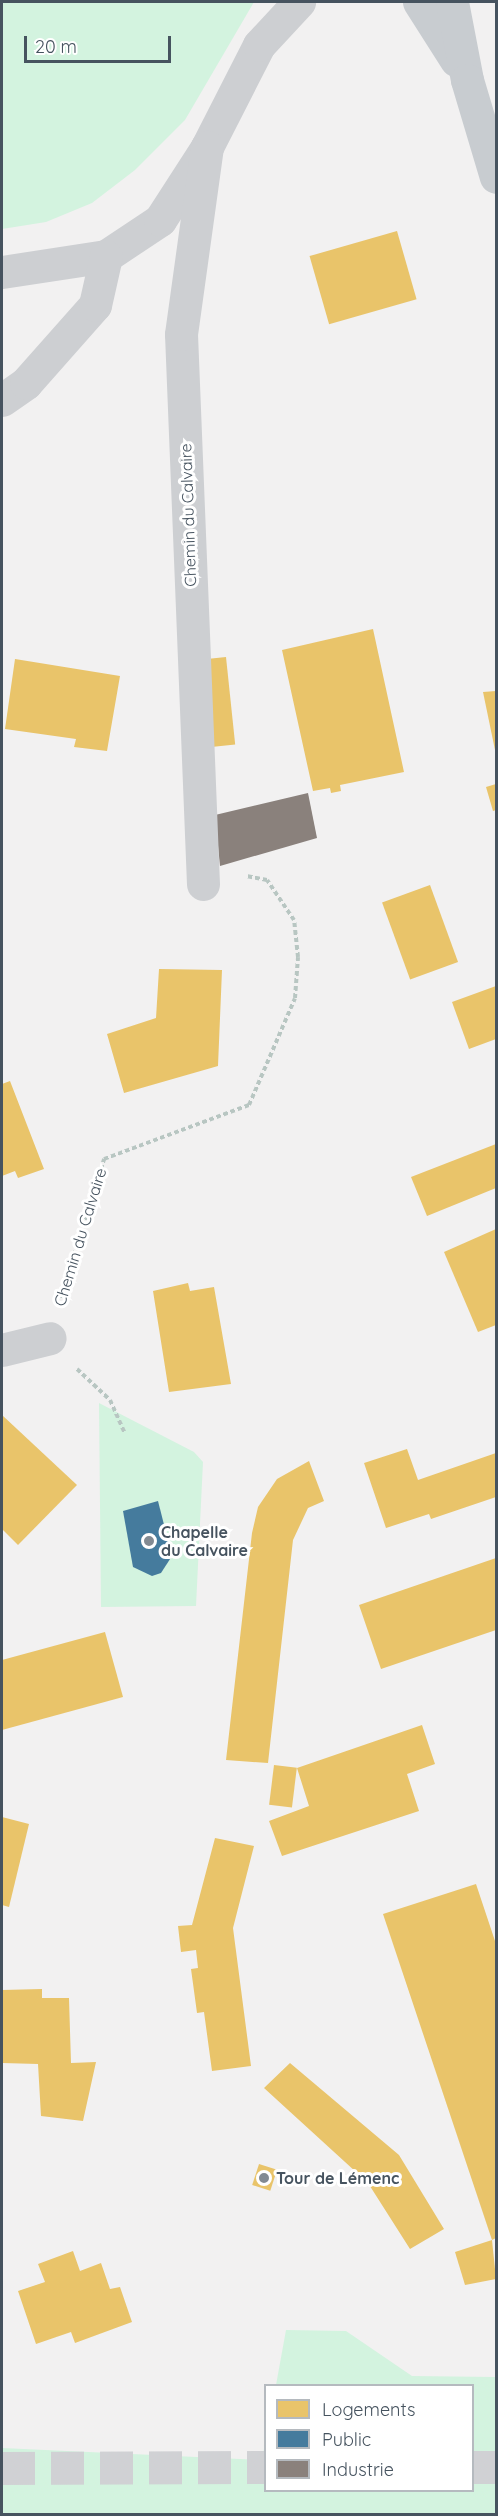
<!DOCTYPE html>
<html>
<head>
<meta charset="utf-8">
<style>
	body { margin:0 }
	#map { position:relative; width:498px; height:2516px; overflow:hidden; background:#f2f1f1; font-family:Quicksand,sans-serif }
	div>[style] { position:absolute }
	.green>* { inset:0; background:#d3f3df }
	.homes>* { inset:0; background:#e9c46a; transform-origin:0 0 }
	.public>* { inset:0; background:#457b9d }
	.industry>* { inset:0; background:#8a817c }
	.highway-tunnel>* { height:33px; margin-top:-16.5px; transform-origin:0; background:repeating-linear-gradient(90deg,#d0d1d4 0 33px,transparent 0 49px) }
	.path>* { height:4px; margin-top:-2px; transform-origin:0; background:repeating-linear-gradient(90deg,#b8c6c2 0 4.5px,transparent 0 7.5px) }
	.minor>* { height:33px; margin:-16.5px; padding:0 16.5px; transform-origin:16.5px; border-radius:16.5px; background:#cdcfd2 }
	.major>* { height:33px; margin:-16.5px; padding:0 16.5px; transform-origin:16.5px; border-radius:16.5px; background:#c8ccd0 }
	.dots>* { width:16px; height:16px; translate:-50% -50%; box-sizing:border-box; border:3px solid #fff; border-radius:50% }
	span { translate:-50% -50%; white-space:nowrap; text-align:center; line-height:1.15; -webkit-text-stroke:6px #fff; paint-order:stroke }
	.street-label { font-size:16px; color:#46535f }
	.poi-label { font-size:16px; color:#46535f; font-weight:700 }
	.left { translate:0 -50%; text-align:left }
	.frame { position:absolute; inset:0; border:3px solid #46535f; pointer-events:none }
	.legend { position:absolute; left:264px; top:2384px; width:210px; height:108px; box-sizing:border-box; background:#fff; border:2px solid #b5babf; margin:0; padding:8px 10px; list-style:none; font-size:18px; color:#46535f }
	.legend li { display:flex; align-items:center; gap:12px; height:30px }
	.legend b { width:30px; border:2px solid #b5babf }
	.scale { position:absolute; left:24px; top:36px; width:147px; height:27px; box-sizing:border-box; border:3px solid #46535f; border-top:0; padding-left:8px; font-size:18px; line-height:21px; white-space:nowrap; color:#46535f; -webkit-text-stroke:4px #fff; paint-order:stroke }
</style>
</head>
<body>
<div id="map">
	<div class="green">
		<div style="clip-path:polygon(2px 2px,254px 2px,185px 120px,135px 170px,92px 203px,46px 222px,2px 229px)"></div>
		<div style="clip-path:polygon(99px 1403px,194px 1452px,203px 1462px,196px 1606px,101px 1607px)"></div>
		<div style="clip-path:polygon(286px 2330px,346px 2331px,412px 2376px,496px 2377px,496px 2514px,2px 2514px,2px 2448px,262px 2460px,265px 2443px,266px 2490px,472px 2490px,472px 2386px,276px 2385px)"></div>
	</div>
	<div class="homes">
		<div style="left:397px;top:231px;width:71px;height:91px;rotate:74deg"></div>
		<div style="clip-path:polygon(373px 629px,404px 772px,340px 785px,341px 791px,331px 793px,330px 788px,313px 791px,282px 650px)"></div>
		<div style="left:226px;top:657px;width:88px;height:24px;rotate:84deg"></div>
		<div style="clip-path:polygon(15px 659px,120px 676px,107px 751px,74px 747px,76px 739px,5px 729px)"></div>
		<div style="clip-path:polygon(496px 691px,496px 750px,495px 750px,483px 692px)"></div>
		<div style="clip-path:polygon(496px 784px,496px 810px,493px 811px,486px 787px)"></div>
		<div style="left:430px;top:885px;width:82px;height:51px;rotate:70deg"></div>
		<div style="clip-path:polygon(159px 969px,222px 970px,218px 1066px,124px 1093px,107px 1034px,156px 1018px)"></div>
		<div style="clip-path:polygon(496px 986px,496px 1039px,469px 1049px,452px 1002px)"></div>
		<div style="clip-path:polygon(10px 1081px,44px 1169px,18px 1178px,15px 1171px,2px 1176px,2px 1084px)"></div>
		<div style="clip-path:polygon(496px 1144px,496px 1188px,427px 1216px,411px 1177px)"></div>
		<div style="clip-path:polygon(496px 1229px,496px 1325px,478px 1332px,444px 1252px)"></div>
		<div style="clip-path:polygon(188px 1283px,190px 1291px,214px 1287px,231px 1384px,169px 1392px,153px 1291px)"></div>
		<div style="clip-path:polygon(2px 1415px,77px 1485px,18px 1545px,2px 1529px)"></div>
		<div style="clip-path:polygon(407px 1449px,418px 1480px,496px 1453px,496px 1497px,431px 1519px,429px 1514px,386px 1528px,364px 1463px)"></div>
		<div style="clip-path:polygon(309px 1461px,324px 1501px,308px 1508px,293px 1540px,268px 1763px,226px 1760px,252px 1533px,258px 1507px,277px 1479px)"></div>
		<div style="clip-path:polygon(496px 1558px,496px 1630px,381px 1669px,359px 1605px)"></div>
		<div style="clip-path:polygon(105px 1632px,123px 1697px,2px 1730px,2px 1660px)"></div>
		<div style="clip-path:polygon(422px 1725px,435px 1764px,407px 1774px,419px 1811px,282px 1856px,269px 1821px,309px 1806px,297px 1768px)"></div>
		<div style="left:274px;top:1765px;width:23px;height:40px;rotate:7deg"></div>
		<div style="clip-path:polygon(2px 1817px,29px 1824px,9px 1907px,2px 1905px)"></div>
		<div style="clip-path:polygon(215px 1838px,254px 1846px,233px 1928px,251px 2066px,212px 2071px,204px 2012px,197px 2013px,191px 1969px,198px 1968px,196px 1950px,181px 1952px,178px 1926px,192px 1925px)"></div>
		<div style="clip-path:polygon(476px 1884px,496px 1944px,496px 2238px,492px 2240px,383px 1914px)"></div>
		<div style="clip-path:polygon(42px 1989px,42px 1998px,69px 1998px,71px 2063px,96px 2062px,83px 2121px,41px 2116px,38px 2064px,2px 2063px,2px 1990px)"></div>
		<div style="clip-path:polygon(290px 2063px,399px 2155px,444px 2229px,410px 2249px,368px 2183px,264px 2088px)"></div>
		<div style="left:259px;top:2164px;width:19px;height:22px;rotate:18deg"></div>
		<div style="clip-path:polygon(492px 2240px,496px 2279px,465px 2285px,455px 2252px)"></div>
		<div style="clip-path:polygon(73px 2251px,80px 2271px,101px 2263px,110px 2289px,120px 2287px,132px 2322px,75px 2343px,71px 2332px,36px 2344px,18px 2291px,45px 2282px,38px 2264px)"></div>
	</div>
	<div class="public">
		<div style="clip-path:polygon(158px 1501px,172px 1556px,161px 1573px,152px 1576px,133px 1567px,123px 1511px)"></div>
	</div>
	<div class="industry">
		<div style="clip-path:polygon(308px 793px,317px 838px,220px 866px,215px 815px)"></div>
	</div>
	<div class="highway-tunnel">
		<div style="left:472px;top:2467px;width:24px"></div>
		<div style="left:2px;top:2468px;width:264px;rotate:-0.2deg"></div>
	</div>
	<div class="path">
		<div style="left:60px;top:1298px;width:146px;rotate:-72.4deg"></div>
		<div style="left:104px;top:1159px;width:155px;rotate:-20.4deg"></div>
		<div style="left:249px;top:1105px;width:116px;rotate:-66.7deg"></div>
		<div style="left:295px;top:998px;width:41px;rotate:-85.8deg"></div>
		<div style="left:298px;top:957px;width:37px;rotate:-96deg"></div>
		<div style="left:294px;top:920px;width:48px;rotate:-124deg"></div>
		<div style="left:267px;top:880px;width:21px;rotate:-169deg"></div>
		<div style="left:77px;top:1369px;width:45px;rotate:43.2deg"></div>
		<div style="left:110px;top:1400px;width:37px;rotate:66deg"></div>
	</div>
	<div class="minor">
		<div style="left:2px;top:272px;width:105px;rotate:-8.7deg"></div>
		<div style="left:106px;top:256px;width:65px;rotate:-33.7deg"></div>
		<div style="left:160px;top:220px;width:87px;rotate:-57.2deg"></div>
		<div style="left:207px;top:147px;width:114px;rotate:-63deg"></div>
		<div style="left:259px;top:45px;width:59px;rotate:-47.1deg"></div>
		<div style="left:2px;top:400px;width:29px;rotate:-35deg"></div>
		<div style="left:26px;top:383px;width:104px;rotate:-48.5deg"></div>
		<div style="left:95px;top:305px;width:50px;rotate:-77.3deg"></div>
		<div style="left:203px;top:884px;width:550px;rotate:-92.29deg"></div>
		<div style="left:181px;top:334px;width:189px;rotate:-82.1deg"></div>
		<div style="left:2px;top:1350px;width:49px;rotate:-14deg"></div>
	</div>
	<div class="major">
		<div style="left:419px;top:2px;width:69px;rotate:57.5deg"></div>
		<div style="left:452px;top:2px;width:79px;rotate:79.1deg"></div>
		<div style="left:467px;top:80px;width:101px;rotate:73.4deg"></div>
	</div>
	<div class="dots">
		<div style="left:149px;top:1541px;background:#828a92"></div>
		<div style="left:264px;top:2178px;background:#828a92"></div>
	</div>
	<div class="street-label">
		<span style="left:188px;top:515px;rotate:-92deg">Chemin du Calvaire</span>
		<span style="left:80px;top:1237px;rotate:-73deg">Chemin du Calvaire</span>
	</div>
	<div class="poi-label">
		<span class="left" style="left:161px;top:1541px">Chapelle<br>du Calvaire</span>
		<span class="left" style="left:276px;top:2178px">Tour de Lémenc</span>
	</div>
	<div class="frame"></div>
	<ul class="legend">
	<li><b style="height:16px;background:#e9c46a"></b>Logements</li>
	<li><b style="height:16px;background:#457b9d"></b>Public</li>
	<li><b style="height:16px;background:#8a817c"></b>Industrie</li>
	</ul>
	<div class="scale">20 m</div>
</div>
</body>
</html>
